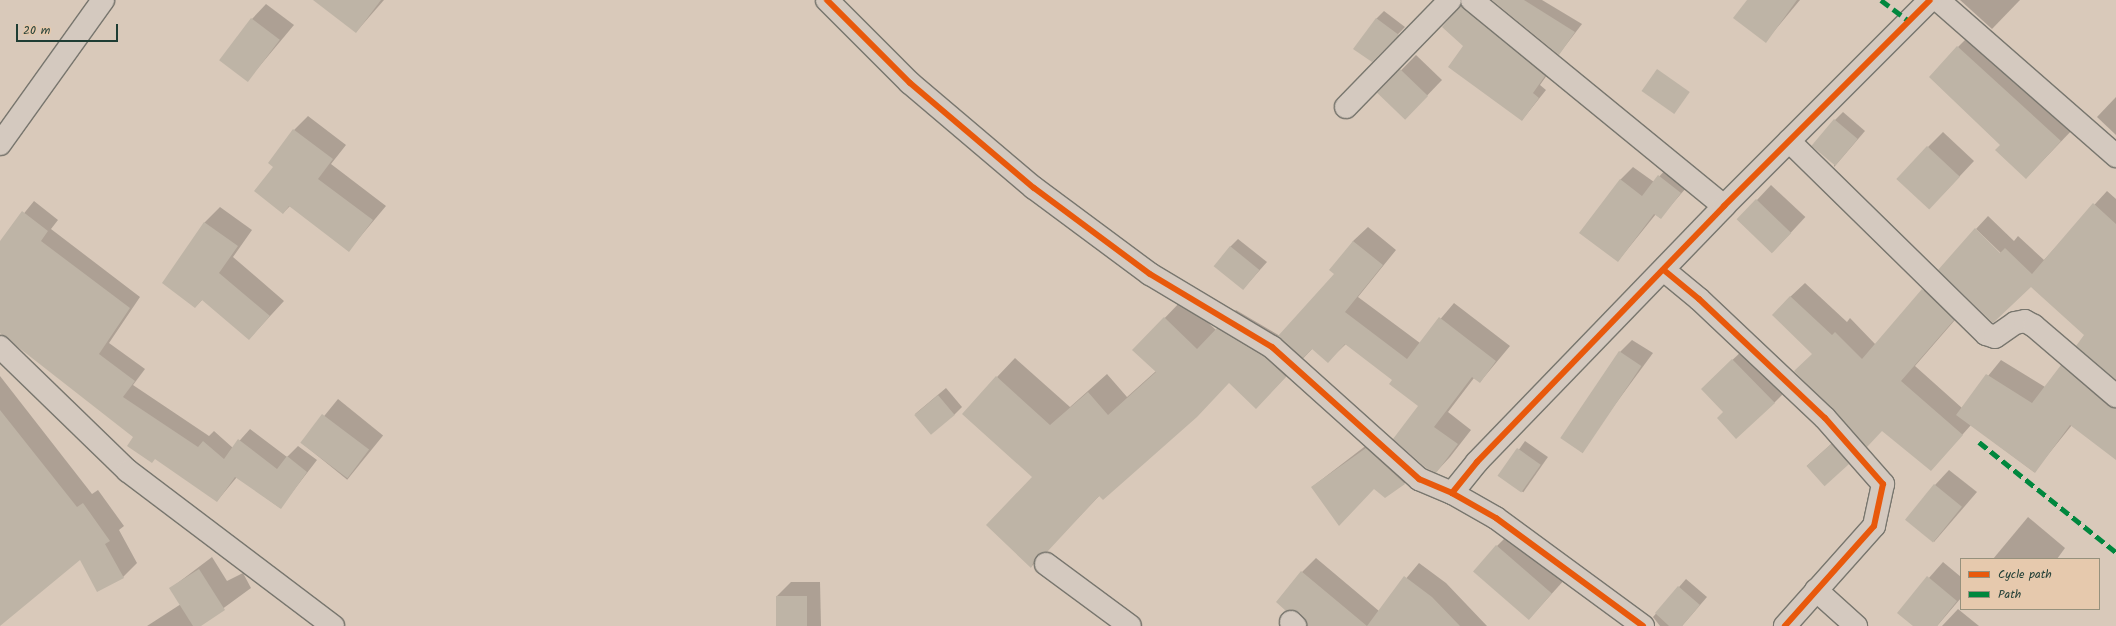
<!DOCTYPE html>
<html>
<head>
<meta charset="utf-8">
<style>
	body { margin:0 }
	#map { position:relative; width:2116px; height:626px; overflow:hidden; background:#d9c9ba; font-family:Kalam,sans-serif }
	div>[style] { position:absolute }
	.shadow>* { inset:0; background:#0003; transform-origin:0 0 }
	.building>* { inset:0; background:#beb4a6; transform-origin:0 0 }
	.roads { filter:drop-shadow(1px 0 #78766e) drop-shadow(-1px 0 #78766e) drop-shadow(0 1px #78766e) drop-shadow(0 -1px #78766e) }
	.street>* { height:22px; margin:-11px; padding:0 11px; transform-origin:11px; border-radius:11px; background:#d4c9bf }
	.quiet>* { height:5px; margin-top:-2.5px; transform-origin:0; background:repeating-linear-gradient(90deg,#00873e 0 10px,transparent 0 15px) }
	.cycleway>* { height:6px; margin:-3px; padding:0 3px; transform-origin:3px; border-radius:3px; background:#e8590c }
	span { translate:-50% -50%; white-space:nowrap; text-align:center; line-height:1.15; -webkit-text-stroke:3px #e6c9ad; paint-order:stroke }
	.legend { position:absolute; left:1960px; top:558px; width:140px; height:52px; box-sizing:border-box; background:#e6c9ad; border:1px solid #96917d; margin:0; padding:5px 7px; list-style:none; font-size:12px; color:#1f3d34 }
	.legend li { display:flex; align-items:center; gap:8px; height:20px }
	.legend b { width:20px; border:1px solid #96917d }
	.scale { position:absolute; left:16px; top:24px; width:102px; height:18px; box-sizing:border-box; border:2px solid #1f3d34; border-top:0; padding-left:5px; font-size:12px; line-height:14px; white-space:nowrap; color:#1f3d34; -webkit-text-stroke:3px #e6c9ad; paint-order:stroke }
</style>
</head>
<body>
<div id="map">
	<div class="shadow">
		<div style="clip-path:polygon(319px 0,384px 0,356px 32px)"></div>
		<div style="clip-path:polygon(1468px 0,1552px 68px,1540px 85px,1546px 90px,1522px 120px,1465px 46px,1462px 6px)"></div>
		<div style="clip-path:polygon(1493px 0,1542px 0,1582px 24px,1559px 54px)"></div>
		<div style="clip-path:polygon(1748px 0,1800px 0,1766px 41px)"></div>
		<div style="clip-path:polygon(1960px 0,2020px 0,1992px 29px)"></div>
		<div style="clip-path:polygon(266px 4px,294px 25px,247px 81px,252px 19px)"></div>
		<div style="clip-path:polygon(1384px 11px,1405px 27px,1372px 61px,1376px 19px)"></div>
		<div style="clip-path:polygon(1973px 32px,2076px 126px,2026px 178px,2002px 145px,1958px 47px)"></div>
		<div style="clip-path:polygon(1416px 55px,1442px 80px,1420px 103px,1379px 93px)"></div>
		<div style="clip-path:polygon(2116px 97px,2116px 135px,2097px 117px)"></div>
		<div style="clip-path:polygon(1843px 112px,1865px 131px,1834px 167px,1835px 120px)"></div>
		<div style="clip-path:polygon(308px 116px,346px 145px,331px 164px,386px 206px,349px 250px,290px 206px,283px 213px,274px 167px,294px 130px)"></div>
		<div style="clip-path:polygon(1943px 132px,1974px 161px,1944px 193px,1928px 147px)"></div>
		<div style="clip-path:polygon(1672px 163px,1693px 180px,1660px 218px,1656px 214px,1618px 261px,1620px 180px,1633px 167px,1654px 182px)"></div>
		<div style="left:1771px;top:185px;width:47px;height:48px;rotate:43deg"></div>
		<div style="clip-path:polygon(2107px 191px,2116px 199px,2116px 375px,2086px 335px,1976px 229px,1988px 216px,2014px 241px,2018px 236px,2044px 260px)"></div>
		<div style="clip-path:polygon(34px 201px,58px 220px,51px 229px,140px 297px,109px 343px,145px 369px,133px 385px,209px 436px,214px 431px,233px 448px,250px 429px,287px 457px,298px 446px,317px 460px,280px 508px,237px 477px,217px 501px,134px 437px,0 309px,0 243px)"></div>
		<div style="clip-path:polygon(220px 207px,252px 230px,233px 257px,284px 301px,249px 339px,203px 299px,195px 307px,164px 283px,205px 222px)"></div>
		<div style="clip-path:polygon(1368px 227px,1396px 250px,1358px 297px,1420px 343px,1454px 303px,1510px 346px,1480px 382px,1474px 378px,1448px 412px,1471px 430px,1450px 457px,1436px 472px,1419px 406px,1394px 380px,1346px 344px,1328px 361px,1313px 348px,1274px 389px,1229px 382px,1100px 495px,1031px 567px,1033px 477px,997px 377px,1015px 358px,1070px 407px,1107px 374px,1127px 397px,1156px 371px,1134px 350px,1183px 299px,1216px 330px,1236px 310px,1280px 336px,1335px 274px,1353px 241px)"></div>
		<div style="clip-path:polygon(1238px 239px,1267px 262px,1243px 289px,1230px 247px)"></div>
		<div style="clip-path:polygon(1937px 275px,1968px 305px,1915px 366px,1962px 408px,2001px 360px,2045px 387px,2076px 352px,2116px 386px,2116px 458px,2072px 425px,2034px 472px,1971px 425px,1931px 470px,1813px 354px,1790px 297px,1805px 283px,1847px 322px,1850px 318px,1876px 345px)"></div>
		<div style="clip-path:polygon(1632px 340px,1653px 353px,1580px 452px,1620px 352px)"></div>
		<div style="clip-path:polygon(1745px 348px,1786px 391px,1774px 403px,1724px 412px,1702px 389px)"></div>
		<div style="clip-path:polygon(0 376px,92px 494px,98px 490px,124px 526px,119px 530px,137px 563px,123px 577px,80px 558px,0 622px)"></div>
		<div style="clip-path:polygon(946px 388px,962px 407px,954px 415px,915px 414px)"></div>
		<div style="left:338px;top:399px;width:58px;height:57px;rotate:39deg"></div>
		<div style="clip-path:polygon(1381px 434px,1419px 468px,1405px 483px,1385px 497px,1375px 488px,1312px 487px)"></div>
		<div style="left:1839px;top:437px;width:25px;height:43px;rotate:48deg"></div>
		<div style="left:1525px;top:441px;width:28px;height:43px;rotate:35deg"></div>
		<div style="clip-path:polygon(1949px 470px,1977px 492px,1934px 542px,1935px 485px)"></div>
		<div style="clip-path:polygon(2028px 517px,2065px 548px,2057px 559px,1993px 559px)"></div>
		<div style="clip-path:polygon(1512px 531px,1566px 578px,1529px 619px,1497px 546px)"></div>
		<div style="clip-path:polygon(212px 557px,227px 581px,243px 573px,251px 588px,199px 626px,147px 626px,181px 604px,171px 588px)"></div>
		<div style="clip-path:polygon(1316px 558px,1379px 611px,1419px 563px,1446px 583px,1487px 626px,1307px 626px,1302px 572px)"></div>
		<div style="clip-path:polygon(1943px 562px,1961px 577px,1961px 598px,1937px 626px,1914px 626px,1898px 613px)"></div>
		<div style="clip-path:polygon(1686px 579px,1707px 597px,1682px 626px,1660px 626px,1653px 617px)"></div>
		<div style="clip-path:polygon(791px 582px,820px 582px,821px 626px,777px 626px,777px 596px)"></div>
		<div style="clip-path:polygon(1958px 609px,1979px 626px,1942px 626px)"></div>
	</div>
	<div class="building">
		<div style="clip-path:polygon(313px 0,381px 0,356px 33px)"></div>
		<div style="clip-path:polygon(1492px 0,1524px 0,1575px 32px,1559px 55px)"></div>
		<div style="clip-path:polygon(1747px 0,1797px 0,1766px 43px,1733px 18px)"></div>
		<div style="clip-path:polygon(1461px 5px,1545px 76px,1533px 93px,1539px 98px,1522px 121px,1448px 67px,1463px 46px,1442px 27px)"></div>
		<div style="left:251px;top:18px;width:36px;height:53px;rotate:37deg"></div>
		<div style="clip-path:polygon(1376px 18px,1399px 35px,1372px 62px,1353px 49px)"></div>
		<div style="clip-path:polygon(1957px 46px,2061px 141px,2026px 179px,1995px 150px,2000px 145px,1929px 77px)"></div>
		<div style="left:1400px;top:69px;width:39px;height:33px;rotate:44deg"></div>
		<div style="left:1657px;top:69px;width:40px;height:27px;rotate:35deg"></div>
		<div style="left:1834px;top:119px;width:31px;height:35px;rotate:40deg"></div>
		<div style="clip-path:polygon(293px 129px,333px 159px,318px 179px,373px 220px,349px 252px,289px 206px,283px 214px,254px 191px,273px 167px,268px 163px)"></div>
		<div style="left:1927px;top:146px;width:45px;height:45px;rotate:43deg"></div>
		<div style="clip-path:polygon(1658px 175px,1681px 193px,1661px 219px,1654px 214px,1618px 262px,1579px 233px,1620px 179px,1642px 196px)"></div>
		<div style="left:1756px;top:199px;width:49px;height:28px;rotate:44deg"></div>
		<div style="clip-path:polygon(2093px 203px,2116px 224px,2116px 380px,2076px 346px,2084px 335px,2031px 287px,1993px 323px,1938px 270px,1975px 228px,2000px 253px,2005px 248px,2032px 274px)"></div>
		<div style="clip-path:polygon(22px 211px,48px 231px,41px 241px,130px 308px,99px 354px,135px 381px,123px 397px,198px 447px,203px 441px,224px 459px,238px 439px,277px 469px,287px 456px,307px 472px,281px 509px,235px 477px,217px 502px,155px 459px,152px 463px,127px 446px,133px 437px,0 333px,0 241px)"></div>
		<div style="clip-path:polygon(204px 222px,238px 246px,219px 273px,270px 316px,249px 340px,202px 300px,195px 308px,162px 283px)"></div>
		<div style="clip-path:polygon(1353px 241px,1383px 265px,1345px 312px,1407px 359px,1439px 317px,1496px 361px,1480px 383px,1472px 377px,1434px 427px,1458px 444px,1436px 473px,1426px 468px,1393px 439px,1418px 406px,1389px 384px,1392px 380px,1345px 344px,1328px 363px,1312px 349px,1303px 358px,1278px 336px,1334px 274px,1329px 270px)"></div>
		<div style="left:1230px;top:246px;width:38px;height:26px;rotate:39deg"></div>
		<div style="clip-path:polygon(1922px 289px,1954px 320px,1901px 381px,1963px 435px,1931px 471px,1882px 431px,1867px 447px,1794px 371px,1812px 354px,1772px 315px,1790px 296px,1832px 335px,1835px 332px,1862px 359px)"></div>
		<div style="clip-path:polygon(1164px 317px,1197px 349px,1217px 328px,1265px 357px,1286px 377px,1256px 409px,1229px 383px,1197px 417px,1103px 500px,1099px 496px,1047px 552px,1036px 556px,1031px 568px,986px 525px,1032px 477px,962px 414px,996px 376px,1050px 425px,1088px 392px,1108px 415px,1156px 372px,1132px 350px)"></div>
		<div style="left:1619px;top:351px;width:27px;height:105px;rotate:34deg"></div>
		<div style="clip-path:polygon(1732px 359px,1775px 403px,1736px 439px,1717px 418px,1723px 412px,1701px 389px)"></div>
		<div style="clip-path:polygon(2061px 365px,2108px 406px,2116px 408px,2116px 460px,2070px 425px,2035px 473px,1956px 415px,1986px 374px,2032px 403px)"></div>
		<div style="left:938px;top:395px;width:26px;height:31px;rotate:50deg"></div>
		<div style="clip-path:polygon(0 410px,77px 507px,83px 503px,110px 541px,105px 544px,124px 578px,97px 592px,80px 560px,0 626px)"></div>
		<div style="left:322px;top:414px;width:59px;height:36px;rotate:37deg"></div>
		<div style="left:1831px;top:444px;width:27px;height:33px;rotate:48deg"></div>
		<div style="clip-path:polygon(1366px 448px,1405px 484px,1385px 498px,1374px 489px,1339px 526px,1311px 487px)"></div>
		<div style="left:1517px;top:448px;width:29px;height:34px;rotate:35deg"></div>
		<div style="left:1934px;top:484px;width:36px;height:46px;rotate:39deg"></div>
		<div style="left:1496px;top:545px;width:74px;height:35px;rotate:41deg"></div>
		<div style="clip-path:polygon(199px 569px,225px 610px,201px 626px,193px 626px,169px 588px)"></div>
		<div style="clip-path:polygon(1301px 571px,1367px 626px,1404px 576px,1432px 597px,1460px 626px,1307px 626px,1300px 613px,1286px 611px,1276px 602px)"></div>
		<div style="clip-path:polygon(1927px 576px,1957px 601px,1937px 626px,1913px 626px,1897px 613px)"></div>
		<div style="clip-path:polygon(1678px 586px,1700px 605px,1682px 626px,1669px 626px,1655px 613px)"></div>
		<div style="left:776px;top:596px;width:31px;height:30px"></div>
	</div>
	<div class="roads">
		<div class="street">
			<div style="left:827px;top:0;width:117px;rotate:45deg"></div>
			<div style="left:910px;top:83px;width:162px;rotate:40.3deg"></div>
			<div style="left:1034px;top:188px;width:144px;rotate:36.6deg"></div>
			<div style="left:1150px;top:274px;width:142px;rotate:30.9deg"></div>
			<div style="left:1272px;top:347px;width:198px;rotate:41.9deg"></div>
			<div style="left:1419px;top:479px;width:36px;rotate:23deg"></div>
			<div style="left:1472px;top:0;width:325px;rotate:39.3deg"></div>
			<div style="left:1938px;top:0;width:237px;rotate:41.2deg"></div>
			<div style="left:1346px;top:107px;width:149px;rotate:-45.8deg"></div>
			<div style="left:1789px;top:141px;width:276px;rotate:44.4deg"></div>
			<div style="left:1986px;top:334px;width:9px;rotate:18deg"></div>
			<div style="left:1995px;top:337px;width:24px;rotate:-35deg"></div>
			<div style="left:2015px;top:323px;width:10px;rotate:-11deg"></div>
			<div style="left:2025px;top:321px;width:10px;rotate:29deg"></div>
			<div style="left:2034px;top:326px;width:108px;rotate:40.5deg"></div>
			<div style="left:0;top:144px;width:177px;rotate:-54.4deg"></div>
			<div style="left:1665px;top:271px;width:44px;rotate:39.5deg"></div>
			<div style="left:1699px;top:299px;width:173px;rotate:43.4deg"></div>
			<div style="left:1825px;top:418px;width:88px;rotate:48.7deg"></div>
			<div style="left:1883px;top:484px;width:43px;rotate:102.1deg"></div>
			<div style="left:1874px;top:526px;width:134px;rotate:131.7deg"></div>
			<div style="left:0;top:347px;width:178px;rotate:44.1deg"></div>
			<div style="left:128px;top:471px;width:257px;rotate:37.1deg"></div>
			<div style="left:1046px;top:564px;width:104px;rotate:36.4deg"></div>
			<div style="left:1816px;top:590px;width:54px;rotate:42deg"></div>
			<div style="left:1291px;top:622px;width:6px;rotate:45deg"></div>
			<div style="left:1643px;top:626px;width:182px;rotate:-143.7deg"></div>
			<div style="left:1496px;top:518px;width:51px;rotate:-150.4deg"></div>
			<div style="left:1452px;top:493px;width:40px;rotate:-51deg"></div>
			<div style="left:1477px;top:462px;width:356px;rotate:-46deg"></div>
			<div style="left:1724px;top:206px;width:291px;rotate:-45deg"></div>
		</div>
	</div>
	<div class="quiet">
		<div style="left:1881px;top:0;width:35px;rotate:37deg"></div>
		<div style="left:1979px;top:442px;width:176px;rotate:38.8deg"></div>
	</div>
	<div class="cycleway">
		<div style="left:827px;top:0;width:117px;rotate:45deg"></div>
		<div style="left:910px;top:83px;width:162px;rotate:40.3deg"></div>
		<div style="left:1034px;top:188px;width:144px;rotate:36.6deg"></div>
		<div style="left:1150px;top:274px;width:142px;rotate:30.9deg"></div>
		<div style="left:1272px;top:347px;width:198px;rotate:41.9deg"></div>
		<div style="left:1419px;top:479px;width:36px;rotate:23deg"></div>
		<div style="left:1665px;top:271px;width:44px;rotate:39.5deg"></div>
		<div style="left:1699px;top:299px;width:173px;rotate:43.4deg"></div>
		<div style="left:1825px;top:418px;width:88px;rotate:48.7deg"></div>
		<div style="left:1883px;top:484px;width:43px;rotate:102.1deg"></div>
		<div style="left:1874px;top:526px;width:134px;rotate:131.7deg"></div>
		<div style="left:1643px;top:626px;width:182px;rotate:-143.7deg"></div>
		<div style="left:1496px;top:518px;width:51px;rotate:-150.4deg"></div>
		<div style="left:1452px;top:493px;width:40px;rotate:-51deg"></div>
		<div style="left:1477px;top:462px;width:356px;rotate:-46deg"></div>
		<div style="left:1724px;top:206px;width:291px;rotate:-45deg"></div>
	</div>
	<ul class="legend">
	<li><b style="height:5px;background:#e8590c"></b>Cycle path</li>
	<li><b style="height:5px;background:#00873e"></b>Path</li>
	</ul>
	<div class="scale">20 m</div>
</div>
</body>
</html>
